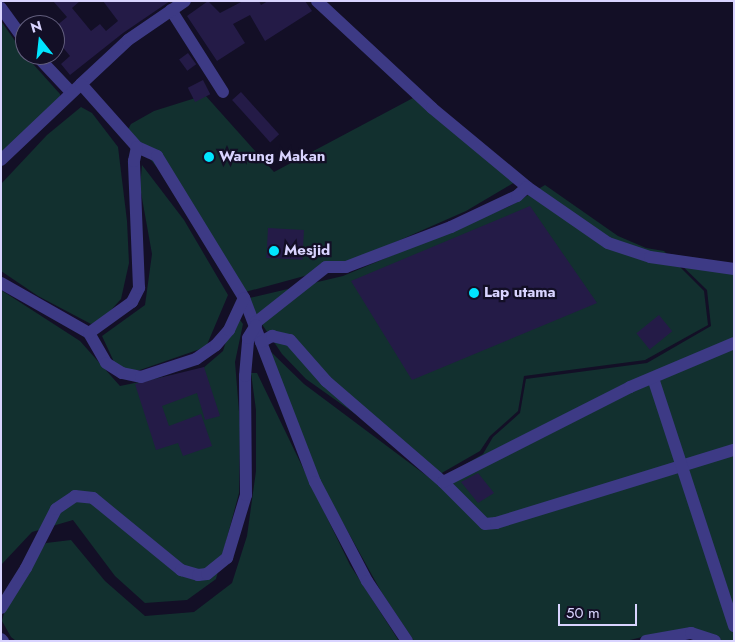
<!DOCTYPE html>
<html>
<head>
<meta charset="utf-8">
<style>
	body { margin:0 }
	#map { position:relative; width:735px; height:642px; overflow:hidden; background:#130f26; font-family:Jost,sans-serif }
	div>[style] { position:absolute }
	.green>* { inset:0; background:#12302f }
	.building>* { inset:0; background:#241b47; transform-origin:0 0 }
	.minor>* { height:12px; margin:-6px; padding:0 6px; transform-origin:6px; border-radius:6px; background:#3d3a85 }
	.dots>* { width:14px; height:14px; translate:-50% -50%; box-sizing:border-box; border:2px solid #130f26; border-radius:50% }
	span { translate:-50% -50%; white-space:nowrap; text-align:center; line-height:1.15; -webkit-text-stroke:4.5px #130f26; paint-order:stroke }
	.poi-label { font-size:15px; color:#d9d4ff; font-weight:700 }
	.left { translate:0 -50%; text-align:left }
	.frame { position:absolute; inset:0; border:2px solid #d9d4ff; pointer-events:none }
	.north { position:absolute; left:15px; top:15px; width:50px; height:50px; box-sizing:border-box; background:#130f26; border:1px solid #625e7d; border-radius:50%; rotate:344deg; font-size:14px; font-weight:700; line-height:20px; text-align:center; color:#d9d4ff }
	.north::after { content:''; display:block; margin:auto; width:18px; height:22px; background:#00e5ff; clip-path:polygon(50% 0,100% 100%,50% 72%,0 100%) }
	.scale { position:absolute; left:558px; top:604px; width:79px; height:22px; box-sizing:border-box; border:2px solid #d9d4ff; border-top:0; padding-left:6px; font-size:15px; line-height:18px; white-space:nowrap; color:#d9d4ff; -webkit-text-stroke:4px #130f26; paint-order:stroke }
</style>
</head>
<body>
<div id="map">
	<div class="green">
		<div style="clip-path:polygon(1px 21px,25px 55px,60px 94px,60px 102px,1px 160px)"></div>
		<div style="clip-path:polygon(205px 95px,274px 172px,413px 98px,515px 182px,466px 211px,341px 266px,238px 294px,197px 216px,127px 131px,131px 124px,154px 111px)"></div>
		<div style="clip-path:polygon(81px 107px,92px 113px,118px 147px,127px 221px,129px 263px,121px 299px,104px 318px,91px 324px,38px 296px,1px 271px,1px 184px,47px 135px)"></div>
		<div style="clip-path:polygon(142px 165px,184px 220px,228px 295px,206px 347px,140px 370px,122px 371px,115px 364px,102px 336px,145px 305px,152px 254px,140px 187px)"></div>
		<div style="clip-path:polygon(545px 185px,618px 236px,646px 248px,664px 251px,704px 291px,708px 325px,645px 360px,524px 376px,518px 411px,490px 436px,480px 451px,440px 474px,306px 379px,282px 354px,245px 299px,343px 276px,510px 206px)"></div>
		<div style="clip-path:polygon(670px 254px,734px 264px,734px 641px,646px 636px,626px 641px,414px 641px,382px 593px,314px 471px,269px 350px,304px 384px,435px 482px,483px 454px,493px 437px,520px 413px,526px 379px,647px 363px,711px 326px,707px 290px)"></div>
		<div style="clip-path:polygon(1px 290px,80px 341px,120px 386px,202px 369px,223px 351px,235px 313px,243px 324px,235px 362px,240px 424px,239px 493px,216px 579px,187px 600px,145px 603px,115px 576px,73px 520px,32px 532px,1px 565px)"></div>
		<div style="clip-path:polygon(251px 373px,257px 373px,350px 565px,399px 641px,16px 641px,11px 637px,2px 621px,10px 590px,46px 543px,71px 540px,105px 581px,145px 616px,194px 612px,232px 583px,247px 536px,256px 471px,256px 410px)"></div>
	</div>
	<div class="building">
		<div style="clip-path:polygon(53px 1px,80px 1px,72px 8px,91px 31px,100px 24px,106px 31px,118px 21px,103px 1px,170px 1px,123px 33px,70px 75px,61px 64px,70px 56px,55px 38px,55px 27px,67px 17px)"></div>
		<div style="clip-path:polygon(208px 1px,220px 13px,243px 1px,259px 1px,261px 5px,268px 1px,305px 1px,312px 11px,265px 41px,250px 15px,233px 24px,245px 43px,217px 61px,187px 16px)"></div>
		<div style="left:188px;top:53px;width:14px;height:11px;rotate:54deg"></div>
		<div style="left:203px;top:80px;width:16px;height:17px;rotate:63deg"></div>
		<div style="left:241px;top:92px;width:57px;height:12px;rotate:48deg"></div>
		<div style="clip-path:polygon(530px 206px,597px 303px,412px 380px,351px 281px)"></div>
		<div style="left:268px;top:228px;width:36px;height:30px;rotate:3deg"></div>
		<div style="left:659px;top:315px;width:21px;height:29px;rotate:51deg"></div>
		<div style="clip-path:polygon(204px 367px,220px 416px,205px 420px,197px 393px,162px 406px,169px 426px,201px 414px,212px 446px,183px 456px,178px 443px,156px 450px,135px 384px)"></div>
		<div style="clip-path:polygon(478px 473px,494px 493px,478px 503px,461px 482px)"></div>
	</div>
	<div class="minor">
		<div style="left:317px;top:1px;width:157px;rotate:42.9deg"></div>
		<div style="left:432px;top:108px;width:124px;rotate:39.7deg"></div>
		<div style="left:527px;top:187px;width:98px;rotate:34.7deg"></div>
		<div style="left:608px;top:243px;width:44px;rotate:18.4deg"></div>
		<div style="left:650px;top:257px;width:85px;rotate:8.1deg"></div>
		<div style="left:1px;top:8px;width:41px;rotate:54deg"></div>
		<div style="left:171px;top:10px;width:97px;rotate:57.6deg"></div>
		<div style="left:36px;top:55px;width:51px;rotate:46.6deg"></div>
		<div style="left:81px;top:84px;width:64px;rotate:-43.1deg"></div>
		<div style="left:128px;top:40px;width:69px;rotate:-34.4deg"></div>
		<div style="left:137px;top:147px;width:22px;rotate:24deg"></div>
		<div style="left:157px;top:156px;width:167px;rotate:58.5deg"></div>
		<div style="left:244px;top:298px;width:197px;rotate:68.9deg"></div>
		<div style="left:315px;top:482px;width:112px;rotate:62.3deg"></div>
		<div style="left:367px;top:581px;width:72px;rotate:56.3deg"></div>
		<div style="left:1px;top:160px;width:110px;rotate:-43.5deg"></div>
		<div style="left:81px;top:84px;width:84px;rotate:48.4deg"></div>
		<div style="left:1px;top:283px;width:101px;rotate:29.6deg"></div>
		<div style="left:89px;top:333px;width:34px;rotate:60deg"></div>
		<div style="left:106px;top:363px;width:19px;rotate:32deg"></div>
		<div style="left:122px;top:373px;width:19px;rotate:12deg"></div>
		<div style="left:141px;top:377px;width:58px;rotate:-18.1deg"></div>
		<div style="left:196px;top:359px;width:24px;rotate:-35deg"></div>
		<div style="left:216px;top:345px;width:20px;rotate:-49deg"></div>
		<div style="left:229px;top:330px;width:35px;rotate:-65deg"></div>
		<div style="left:255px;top:323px;width:90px;rotate:-38.3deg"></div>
		<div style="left:326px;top:267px;width:20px"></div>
		<div style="left:346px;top:267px;width:112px;rotate:-20.9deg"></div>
		<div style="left:451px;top:227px;width:73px;rotate:-25.2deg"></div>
		<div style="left:517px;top:196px;width:13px;rotate:-42deg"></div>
		<div style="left:89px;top:333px;width:53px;rotate:-35.8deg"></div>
		<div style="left:132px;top:302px;width:16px;rotate:-63deg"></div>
		<div style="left:139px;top:288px;width:127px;rotate:-92.3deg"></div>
		<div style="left:134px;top:161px;width:14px;rotate:-78deg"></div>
		<div style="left:261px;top:342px;width:13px;rotate:-29deg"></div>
		<div style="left:272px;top:336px;width:18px;rotate:13deg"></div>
		<div style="left:290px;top:340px;width:55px;rotate:48.7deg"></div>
		<div style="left:326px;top:381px;width:155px;rotate:40.8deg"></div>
		<div style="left:443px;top:482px;width:59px;rotate:45deg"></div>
		<div style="left:485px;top:524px;width:11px;rotate:-5deg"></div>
		<div style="left:496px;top:523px;width:249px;rotate:-17.1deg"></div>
		<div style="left:653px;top:378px;width:261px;rotate:71.9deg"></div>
		<div style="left:443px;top:482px;width:210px;rotate:-26.9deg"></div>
		<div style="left:630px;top:387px;width:113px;rotate:-22.9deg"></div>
		<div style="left:1px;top:608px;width:47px;rotate:-58deg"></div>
		<div style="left:26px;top:568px;width:66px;rotate:-63deg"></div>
		<div style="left:56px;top:509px;width:23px;rotate:-34deg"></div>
		<div style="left:75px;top:496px;width:18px;rotate:6deg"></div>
		<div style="left:93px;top:498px;width:114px;rotate:39.3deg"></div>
		<div style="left:181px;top:570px;width:18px;rotate:16deg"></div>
		<div style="left:198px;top:575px;width:9px;rotate:-6deg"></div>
		<div style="left:207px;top:574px;width:26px;rotate:-39deg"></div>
		<div style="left:227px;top:558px;width:66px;rotate:-73.2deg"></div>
		<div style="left:246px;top:495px;width:119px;rotate:-90.5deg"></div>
		<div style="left:245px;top:376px;width:38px;rotate:-85deg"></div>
		<div style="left:248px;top:338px;width:15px;rotate:-58deg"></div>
		<div style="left:1px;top:639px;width:3px;rotate:45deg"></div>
		<div style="left:646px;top:641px;width:46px;rotate:-10.1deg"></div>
		<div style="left:691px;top:633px;width:25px;rotate:18deg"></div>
	</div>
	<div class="dots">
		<div style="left:209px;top:157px;background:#00e5ff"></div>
		<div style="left:274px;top:251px;background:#00e5ff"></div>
		<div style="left:474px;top:293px;background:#00e5ff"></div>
	</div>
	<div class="poi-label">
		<span class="left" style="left:219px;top:157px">Warung Makan</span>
		<span class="left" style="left:284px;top:251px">Mesjid</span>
		<span class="left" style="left:484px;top:293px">Lap utama</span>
	</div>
	<div class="frame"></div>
	<div class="north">N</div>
	<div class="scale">50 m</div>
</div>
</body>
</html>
